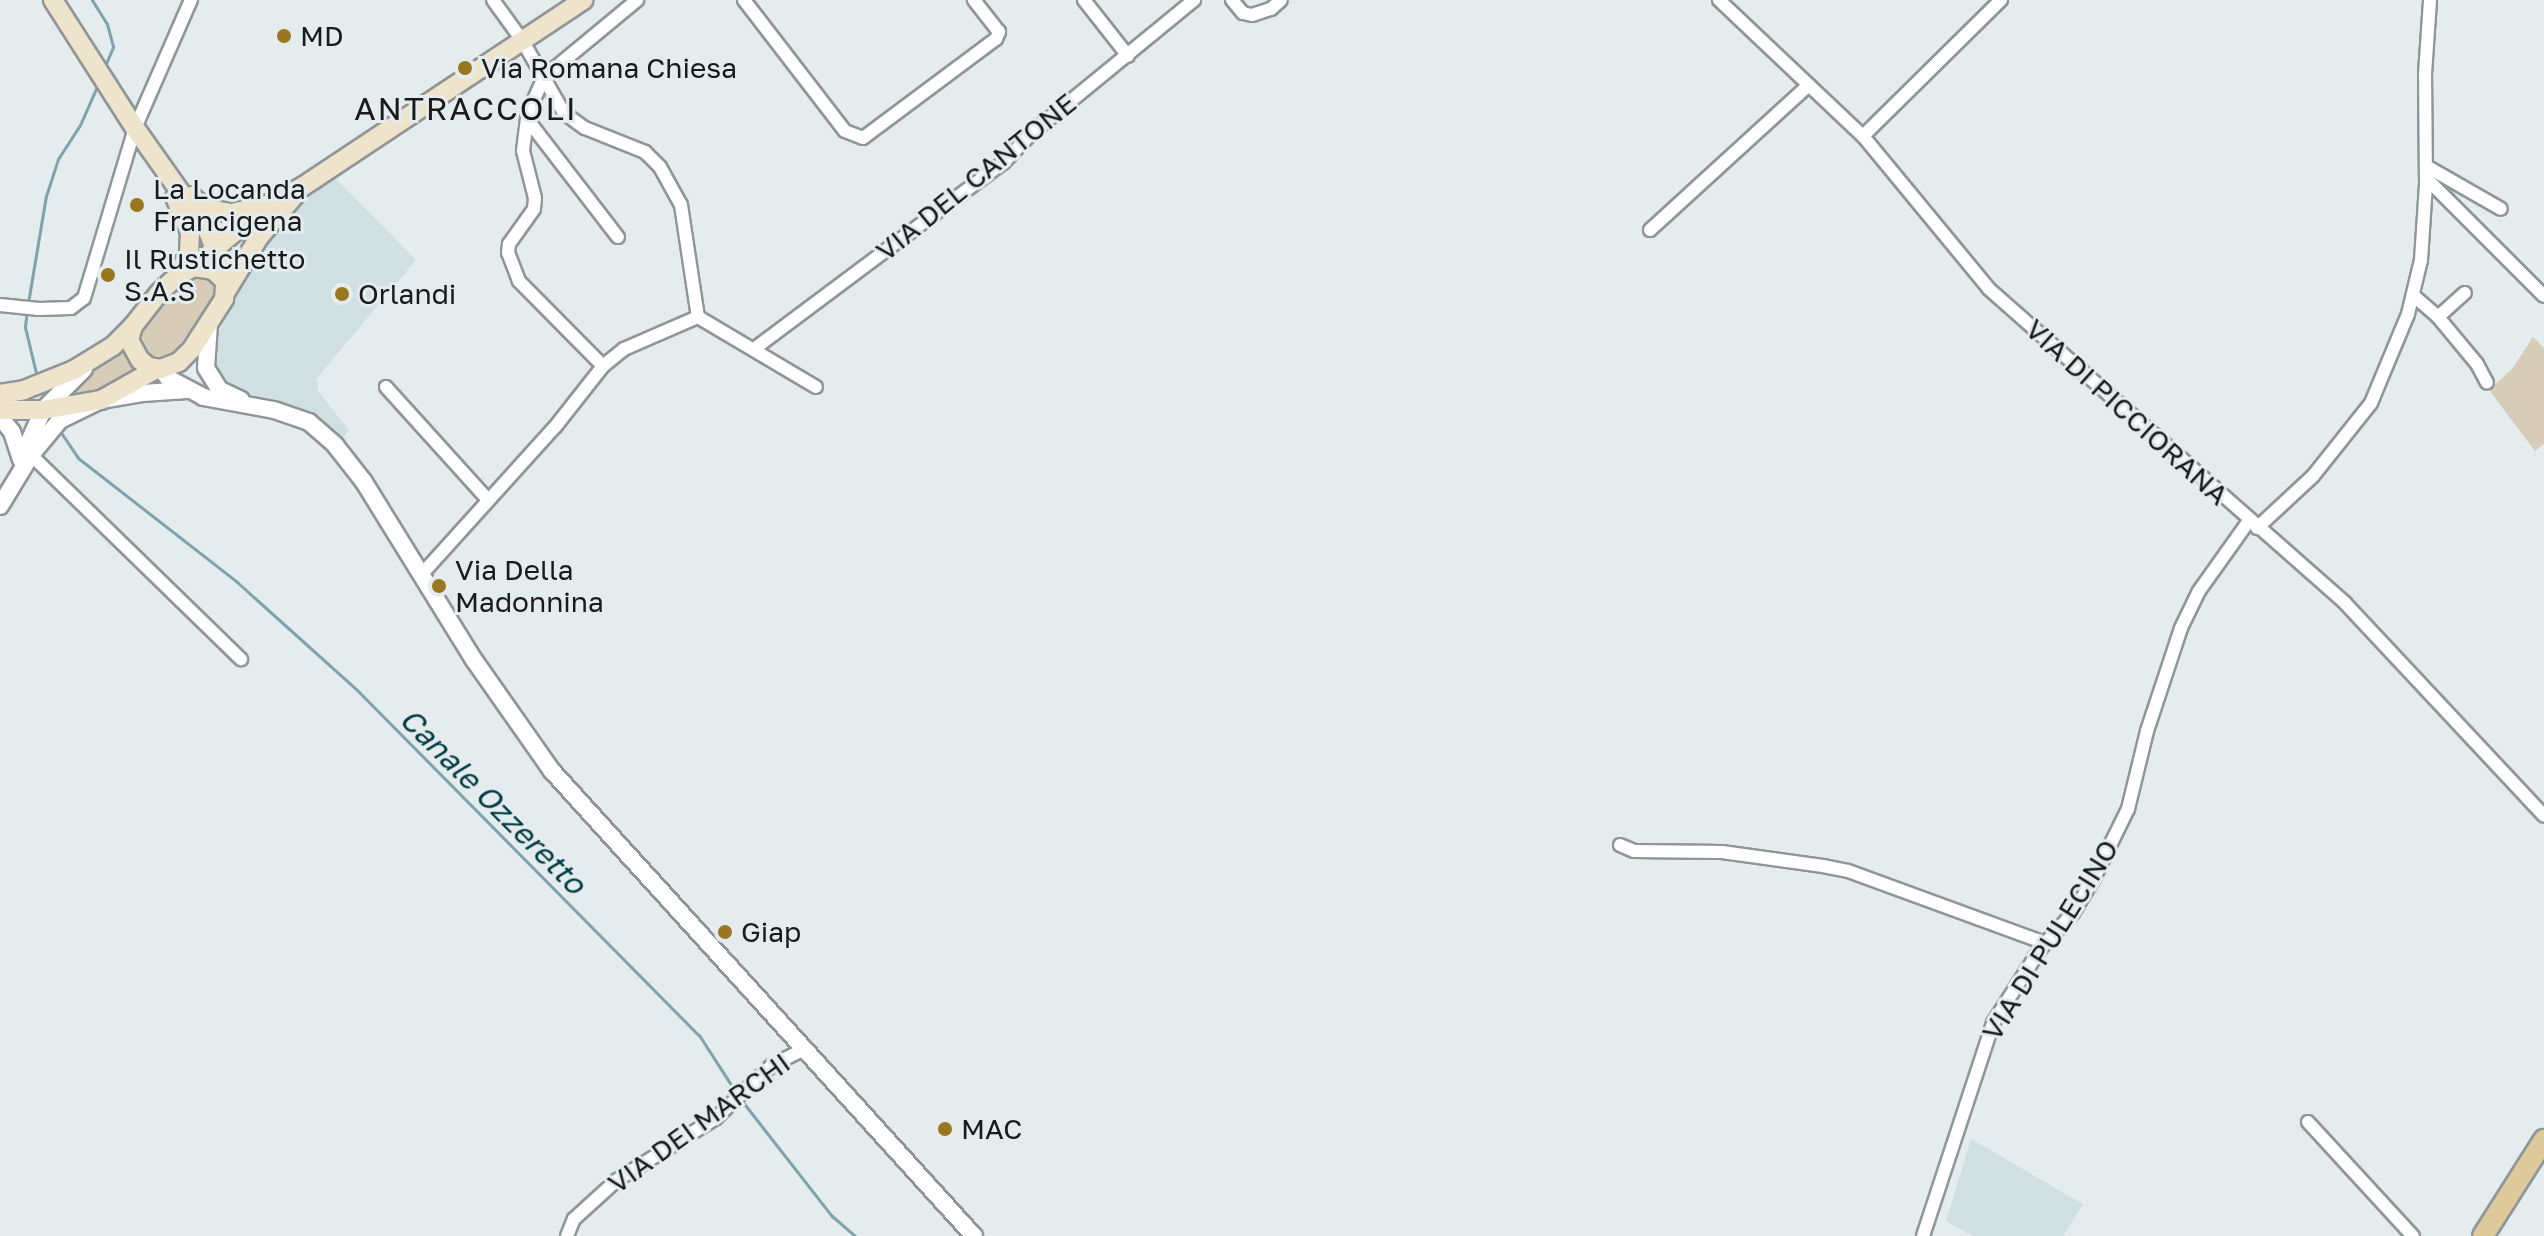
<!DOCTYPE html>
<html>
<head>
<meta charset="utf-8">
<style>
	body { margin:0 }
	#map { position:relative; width:2544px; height:1236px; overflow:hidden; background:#e5eced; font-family:"Golos Text",sans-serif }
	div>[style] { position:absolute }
	.built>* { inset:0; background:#cfdfe2 }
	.green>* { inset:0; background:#d6ccb8 }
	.stream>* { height:3px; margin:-1.5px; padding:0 1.5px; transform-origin:1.5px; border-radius:1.5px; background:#7ea3ab }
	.roads { filter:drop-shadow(2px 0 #909698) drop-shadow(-2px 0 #909698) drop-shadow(0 2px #909698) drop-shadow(0 -2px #909698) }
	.minor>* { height:12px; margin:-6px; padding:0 6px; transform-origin:6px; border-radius:6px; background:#fff }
	.tertiary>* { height:16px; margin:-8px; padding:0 8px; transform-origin:8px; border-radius:8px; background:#fff }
	.secondary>* { height:18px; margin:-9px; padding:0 9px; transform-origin:9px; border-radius:9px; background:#eee4cc }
	.primary>* { height:20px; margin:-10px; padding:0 10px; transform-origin:10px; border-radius:10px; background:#ddc99a }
	.dots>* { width:22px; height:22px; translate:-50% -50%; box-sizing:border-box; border:4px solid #e5eced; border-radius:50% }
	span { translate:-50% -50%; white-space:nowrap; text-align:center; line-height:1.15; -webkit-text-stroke:6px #e5eced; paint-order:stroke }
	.poi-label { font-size:28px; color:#181a1b }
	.left { translate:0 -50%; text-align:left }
	.street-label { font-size:28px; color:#181a1b }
	.water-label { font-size:30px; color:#003c46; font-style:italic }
	.quarter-label { font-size:32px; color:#181a1b; letter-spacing:2px }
</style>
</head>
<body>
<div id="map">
	<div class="built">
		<div style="clip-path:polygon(333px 176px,416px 260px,317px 378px,318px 391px,349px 430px,340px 441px,229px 389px,214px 369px,212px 345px,260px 250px,279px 225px)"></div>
		<div style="clip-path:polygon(1971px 1139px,2083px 1204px,2063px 1236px,1973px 1236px,1946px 1221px)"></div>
	</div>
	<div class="green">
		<div style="clip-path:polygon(196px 277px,208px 279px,214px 284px,215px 296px,211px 305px,172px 354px,159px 359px,152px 358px,141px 348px,142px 332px,169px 296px)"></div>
		<div style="clip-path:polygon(2533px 337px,2544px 348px,2544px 444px,2535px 451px,2489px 390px,2512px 369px)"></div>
		<div style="clip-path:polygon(123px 348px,129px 362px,144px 374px,121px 386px,62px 402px,70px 388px)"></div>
	</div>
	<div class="stream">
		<div style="left:92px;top:0;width:28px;rotate:58deg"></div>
		<div style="left:107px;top:24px;width:24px;rotate:75deg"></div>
		<div style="left:113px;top:47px;width:21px;rotate:113deg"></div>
		<div style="left:28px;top:303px;width:109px;rotate:-80.5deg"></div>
		<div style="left:46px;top:196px;width:39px;rotate:-72deg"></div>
		<div style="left:58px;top:159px;width:40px;rotate:-57.1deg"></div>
		<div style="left:80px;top:125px;width:45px;rotate:-66.3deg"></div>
		<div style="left:27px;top:310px;width:17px;rotate:97deg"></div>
		<div style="left:25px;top:327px;width:47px;rotate:76.6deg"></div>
		<div style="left:62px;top:434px;width:29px;rotate:56deg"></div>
		<div style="left:78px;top:458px;width:202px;rotate:37.9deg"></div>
		<div style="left:237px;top:582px;width:161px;rotate:42deg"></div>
		<div style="left:357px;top:690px;width:486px;rotate:45.3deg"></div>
		<div style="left:699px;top:1035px;width:70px;rotate:57.2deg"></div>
		<div style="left:742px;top:1101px;width:146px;rotate:52deg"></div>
		<div style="left:832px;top:1216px;width:30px;rotate:41deg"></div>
	</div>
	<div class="roads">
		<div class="minor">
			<div style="left:493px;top:0;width:49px;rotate:54.1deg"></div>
			<div style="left:522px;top:40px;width:84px;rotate:60.1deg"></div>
			<div style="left:564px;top:113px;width:26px;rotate:36deg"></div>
			<div style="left:585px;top:128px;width:65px;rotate:21.8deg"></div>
			<div style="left:645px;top:152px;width:21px;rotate:45deg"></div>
			<div style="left:660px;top:167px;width:43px;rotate:61.1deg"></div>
			<div style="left:681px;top:205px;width:113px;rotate:81.4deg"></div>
			<div style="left:744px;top:0;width:165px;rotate:52.4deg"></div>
			<div style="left:845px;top:131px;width:19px;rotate:21deg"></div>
			<div style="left:863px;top:138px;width:166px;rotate:-36.7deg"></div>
			<div style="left:996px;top:39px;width:8px;rotate:-67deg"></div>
			<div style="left:999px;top:32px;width:41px;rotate:-128deg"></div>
			<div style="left:1084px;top:0;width:71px;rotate:51.8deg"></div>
			<div style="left:1232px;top:0;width:17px;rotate:50deg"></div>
			<div style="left:1243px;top:13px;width:9px;rotate:13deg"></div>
			<div style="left:1252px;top:15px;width:20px;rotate:-18deg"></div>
			<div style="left:1271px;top:9px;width:13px;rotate:-42deg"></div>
			<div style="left:1719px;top:0;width:198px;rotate:43.4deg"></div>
			<div style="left:1863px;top:136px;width:198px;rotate:50.5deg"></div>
			<div style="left:1989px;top:289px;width:475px;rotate:41.4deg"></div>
			<div style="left:2345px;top:603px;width:291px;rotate:46.9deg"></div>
			<div style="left:527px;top:119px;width:149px;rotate:52.4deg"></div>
			<div style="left:1863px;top:136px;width:194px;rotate:-44.6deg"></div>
			<div style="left:2426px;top:166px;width:86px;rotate:29.8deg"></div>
			<div style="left:2427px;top:179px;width:165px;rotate:45deg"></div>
			<div style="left:1650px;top:230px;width:215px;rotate:-42.4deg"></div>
			<div style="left:2414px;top:296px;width:32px;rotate:41deg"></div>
			<div style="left:2438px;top:317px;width:61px;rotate:50.3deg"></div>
			<div style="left:2477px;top:364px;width:21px;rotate:62deg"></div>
			<div style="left:0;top:305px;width:39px;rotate:6deg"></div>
			<div style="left:39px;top:309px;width:32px;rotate:-2deg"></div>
			<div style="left:71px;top:308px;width:16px;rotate:-38deg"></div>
			<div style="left:84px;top:298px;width:177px;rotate:-73.3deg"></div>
			<div style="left:135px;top:128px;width:140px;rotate:-66.4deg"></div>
			<div style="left:2438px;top:317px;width:36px;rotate:-42deg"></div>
			<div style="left:754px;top:349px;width:311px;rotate:-36.8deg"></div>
			<div style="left:1003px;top:163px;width:45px;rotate:-45.9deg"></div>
			<div style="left:1034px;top:131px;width:207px;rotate:-39.3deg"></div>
			<div style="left:603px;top:366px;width:120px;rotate:-134.7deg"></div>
			<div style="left:519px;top:281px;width:30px;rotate:-111deg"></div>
			<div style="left:508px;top:253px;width:9px;rotate:-84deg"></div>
			<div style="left:509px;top:244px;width:43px;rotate:-54.5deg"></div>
			<div style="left:534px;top:209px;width:11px;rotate:-85deg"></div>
			<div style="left:535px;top:198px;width:49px;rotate:-104.3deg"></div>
			<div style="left:523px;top:151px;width:38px;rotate:-83deg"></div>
			<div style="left:528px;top:113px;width:39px;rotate:-66deg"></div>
			<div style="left:544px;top:77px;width:121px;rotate:-39.6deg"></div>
			<div style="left:386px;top:387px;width:152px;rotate:47.9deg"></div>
			<div style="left:31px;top:455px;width:293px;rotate:44.2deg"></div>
			<div style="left:2257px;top:528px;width:76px;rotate:-42.9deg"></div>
			<div style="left:2313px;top:476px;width:93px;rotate:-51.5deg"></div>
			<div style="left:2371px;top:403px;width:96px;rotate:-67.4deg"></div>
			<div style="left:2408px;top:314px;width:56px;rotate:-76.5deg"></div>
			<div style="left:2421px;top:260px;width:75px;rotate:-86.2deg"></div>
			<div style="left:2426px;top:185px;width:111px;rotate:-90.5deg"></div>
			<div style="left:2425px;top:74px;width:74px;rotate:-86.1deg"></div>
			<div style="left:422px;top:574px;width:198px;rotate:-47.9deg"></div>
			<div style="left:555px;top:427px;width:78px;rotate:-51.8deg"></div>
			<div style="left:603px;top:366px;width:27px;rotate:-39deg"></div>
			<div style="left:624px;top:349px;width:81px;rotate:-23.4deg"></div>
			<div style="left:698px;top:317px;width:137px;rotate:30.7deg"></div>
			<div style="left:1620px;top:845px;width:15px;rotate:23deg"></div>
			<div style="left:1634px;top:851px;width:88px;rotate:0.7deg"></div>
			<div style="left:1722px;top:852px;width:102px;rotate:7.9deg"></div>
			<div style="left:1823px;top:866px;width:25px;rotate:11deg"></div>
			<div style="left:1848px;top:871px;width:210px;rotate:20.1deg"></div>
			<div style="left:2308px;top:1122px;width:155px;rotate:47.4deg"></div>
			<div style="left:567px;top:1236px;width:18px;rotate:-68deg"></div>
			<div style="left:574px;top:1219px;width:58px;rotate:-42.2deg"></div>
			<div style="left:617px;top:1180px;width:117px;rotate:-32.1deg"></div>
			<div style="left:716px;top:1118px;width:76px;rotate:-43.4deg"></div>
			<div style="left:771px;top:1066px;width:37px;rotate:-27deg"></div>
			<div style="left:1923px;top:1236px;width:224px;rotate:-71.8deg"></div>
			<div style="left:1993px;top:1023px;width:89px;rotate:-57.4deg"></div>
			<div style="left:2041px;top:948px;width:47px;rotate:-47.6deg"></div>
			<div style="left:2073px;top:913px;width:41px;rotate:-59deg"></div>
			<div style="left:2094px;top:878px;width:77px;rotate:-63.8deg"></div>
			<div style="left:2128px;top:809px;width:80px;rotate:-76.3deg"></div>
			<div style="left:2147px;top:731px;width:108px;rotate:-71.7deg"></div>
			<div style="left:2181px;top:628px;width:41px;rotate:-64.1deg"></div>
			<div style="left:2199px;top:591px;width:86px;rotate:-54.5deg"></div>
		</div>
		<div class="tertiary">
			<div style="left:209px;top:324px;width:44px;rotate:93.9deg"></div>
			<div style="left:206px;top:368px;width:26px;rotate:58deg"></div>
			<div style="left:220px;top:390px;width:23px;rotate:25deg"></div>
			<div style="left:161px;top:369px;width:11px;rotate:52deg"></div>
			<div style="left:168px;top:378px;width:40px;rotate:28deg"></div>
			<div style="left:203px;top:397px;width:72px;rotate:10.4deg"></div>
			<div style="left:274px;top:410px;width:37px;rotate:19deg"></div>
			<div style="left:309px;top:422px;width:35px;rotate:41deg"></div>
			<div style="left:335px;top:445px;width:47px;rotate:51.9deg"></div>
			<div style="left:364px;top:482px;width:209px;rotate:58.3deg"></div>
			<div style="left:474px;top:660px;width:136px;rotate:54.9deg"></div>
			<div style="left:552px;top:771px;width:628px;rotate:47.78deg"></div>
			<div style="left:0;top:417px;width:19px;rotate:51deg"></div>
			<div style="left:12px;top:432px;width:29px;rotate:72deg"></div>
			<div style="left:24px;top:453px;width:47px;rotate:-66.2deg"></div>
			<div style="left:43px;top:410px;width:58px;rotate:-45deg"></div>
			<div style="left:0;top:506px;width:60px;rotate:-58.7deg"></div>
			<div style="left:31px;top:455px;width:45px;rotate:-50.4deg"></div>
			<div style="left:60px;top:420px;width:46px;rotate:-26deg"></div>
			<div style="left:101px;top:400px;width:43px;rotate:-9.5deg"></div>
			<div style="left:143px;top:393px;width:44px;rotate:-3.9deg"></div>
		</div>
		<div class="secondary">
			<div style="left:53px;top:0;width:152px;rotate:57.4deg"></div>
			<div style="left:135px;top:128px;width:126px;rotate:54.7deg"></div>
			<div style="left:208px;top:231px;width:33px;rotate:69deg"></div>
			<div style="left:220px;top:262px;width:25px;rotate:78deg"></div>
			<div style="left:225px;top:286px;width:13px;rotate:94deg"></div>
			<div style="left:224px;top:299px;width:59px;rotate:122.6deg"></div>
			<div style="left:192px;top:349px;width:18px;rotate:135deg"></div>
			<div style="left:179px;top:362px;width:19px;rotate:159deg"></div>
			<div style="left:161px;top:369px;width:12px;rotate:-171deg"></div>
			<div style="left:149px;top:367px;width:11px;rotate:-142deg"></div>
			<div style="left:140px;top:360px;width:23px;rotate:-119deg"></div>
			<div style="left:129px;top:340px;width:15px;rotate:-74deg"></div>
			<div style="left:133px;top:326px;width:42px;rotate:-51.8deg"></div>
			<div style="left:159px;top:293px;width:25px;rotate:-43deg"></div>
			<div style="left:177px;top:276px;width:19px;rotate:-28deg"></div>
			<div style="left:194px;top:267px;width:19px;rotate:9deg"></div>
			<div style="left:213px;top:270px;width:13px;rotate:42deg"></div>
			<div style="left:191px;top:196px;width:20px;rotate:41deg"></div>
			<div style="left:206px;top:209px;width:26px;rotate:9deg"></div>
			<div style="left:232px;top:213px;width:32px;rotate:-13deg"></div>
			<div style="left:175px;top:197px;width:39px;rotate:67deg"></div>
			<div style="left:190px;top:233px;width:21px;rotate:93deg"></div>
			<div style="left:189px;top:254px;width:25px;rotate:119deg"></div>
			<div style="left:209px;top:254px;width:74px;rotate:-40.6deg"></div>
			<div style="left:265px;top:206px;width:42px;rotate:-27.2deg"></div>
			<div style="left:302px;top:187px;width:338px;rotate:-33.6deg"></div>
			<div style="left:225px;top:293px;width:66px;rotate:-58.7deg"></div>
			<div style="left:259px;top:237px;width:55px;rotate:-49.4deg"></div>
			<div style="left:0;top:394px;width:24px;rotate:-9deg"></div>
			<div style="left:24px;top:390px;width:54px;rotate:-21.8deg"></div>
			<div style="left:74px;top:370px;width:46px;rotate:-31.6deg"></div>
			<div style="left:113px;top:346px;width:28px;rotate:-45deg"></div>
			<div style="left:0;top:410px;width:43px"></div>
			<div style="left:43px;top:410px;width:59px;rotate:-9.8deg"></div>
			<div style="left:101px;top:400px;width:63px;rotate:-29.4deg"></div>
		</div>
		<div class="primary">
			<div style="left:2483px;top:1236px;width:114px;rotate:-57.6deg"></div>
		</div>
	</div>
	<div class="dots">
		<div style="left:284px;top:36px;background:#997721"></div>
		<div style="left:465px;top:68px;background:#997721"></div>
		<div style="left:137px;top:205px;background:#997721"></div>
		<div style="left:108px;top:275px;background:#997721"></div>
		<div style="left:342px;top:294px;background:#997721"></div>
		<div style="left:439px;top:586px;background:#997721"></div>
		<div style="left:725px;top:932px;background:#997721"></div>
		<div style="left:945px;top:1129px;background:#997721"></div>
	</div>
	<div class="poi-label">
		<span class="left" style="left:300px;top:36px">MD</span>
		<span class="left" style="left:481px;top:68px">Via Romana Chiesa</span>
		<span class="left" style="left:153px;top:205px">La Locanda<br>Francigena</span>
		<span class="left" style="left:124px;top:275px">Il Rustichetto<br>S.A.S</span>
		<span class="left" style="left:358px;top:294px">Orlandi</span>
		<span class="left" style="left:455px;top:586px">Via Della<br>Madonnina</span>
		<span class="left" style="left:741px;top:932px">Giap</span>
		<span class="left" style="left:961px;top:1129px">MAC</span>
	</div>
	<div class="street-label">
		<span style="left:976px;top:177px;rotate:-39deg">VIA DEL CANTONE</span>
		<span style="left:2127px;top:412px;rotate:42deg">VIA DI PICCIORANA</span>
		<span style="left:2050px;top:940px;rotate:-58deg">VIA DI PULECINO</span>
		<span style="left:699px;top:1123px;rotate:-36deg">VIA DEI MARCHI</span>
	</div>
	<div class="water-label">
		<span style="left:493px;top:801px;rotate:45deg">Canale Ozzeretto</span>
	</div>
	<div class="quarter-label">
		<span style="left:466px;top:108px">ANTRACCOLI</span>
	</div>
</div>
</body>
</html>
